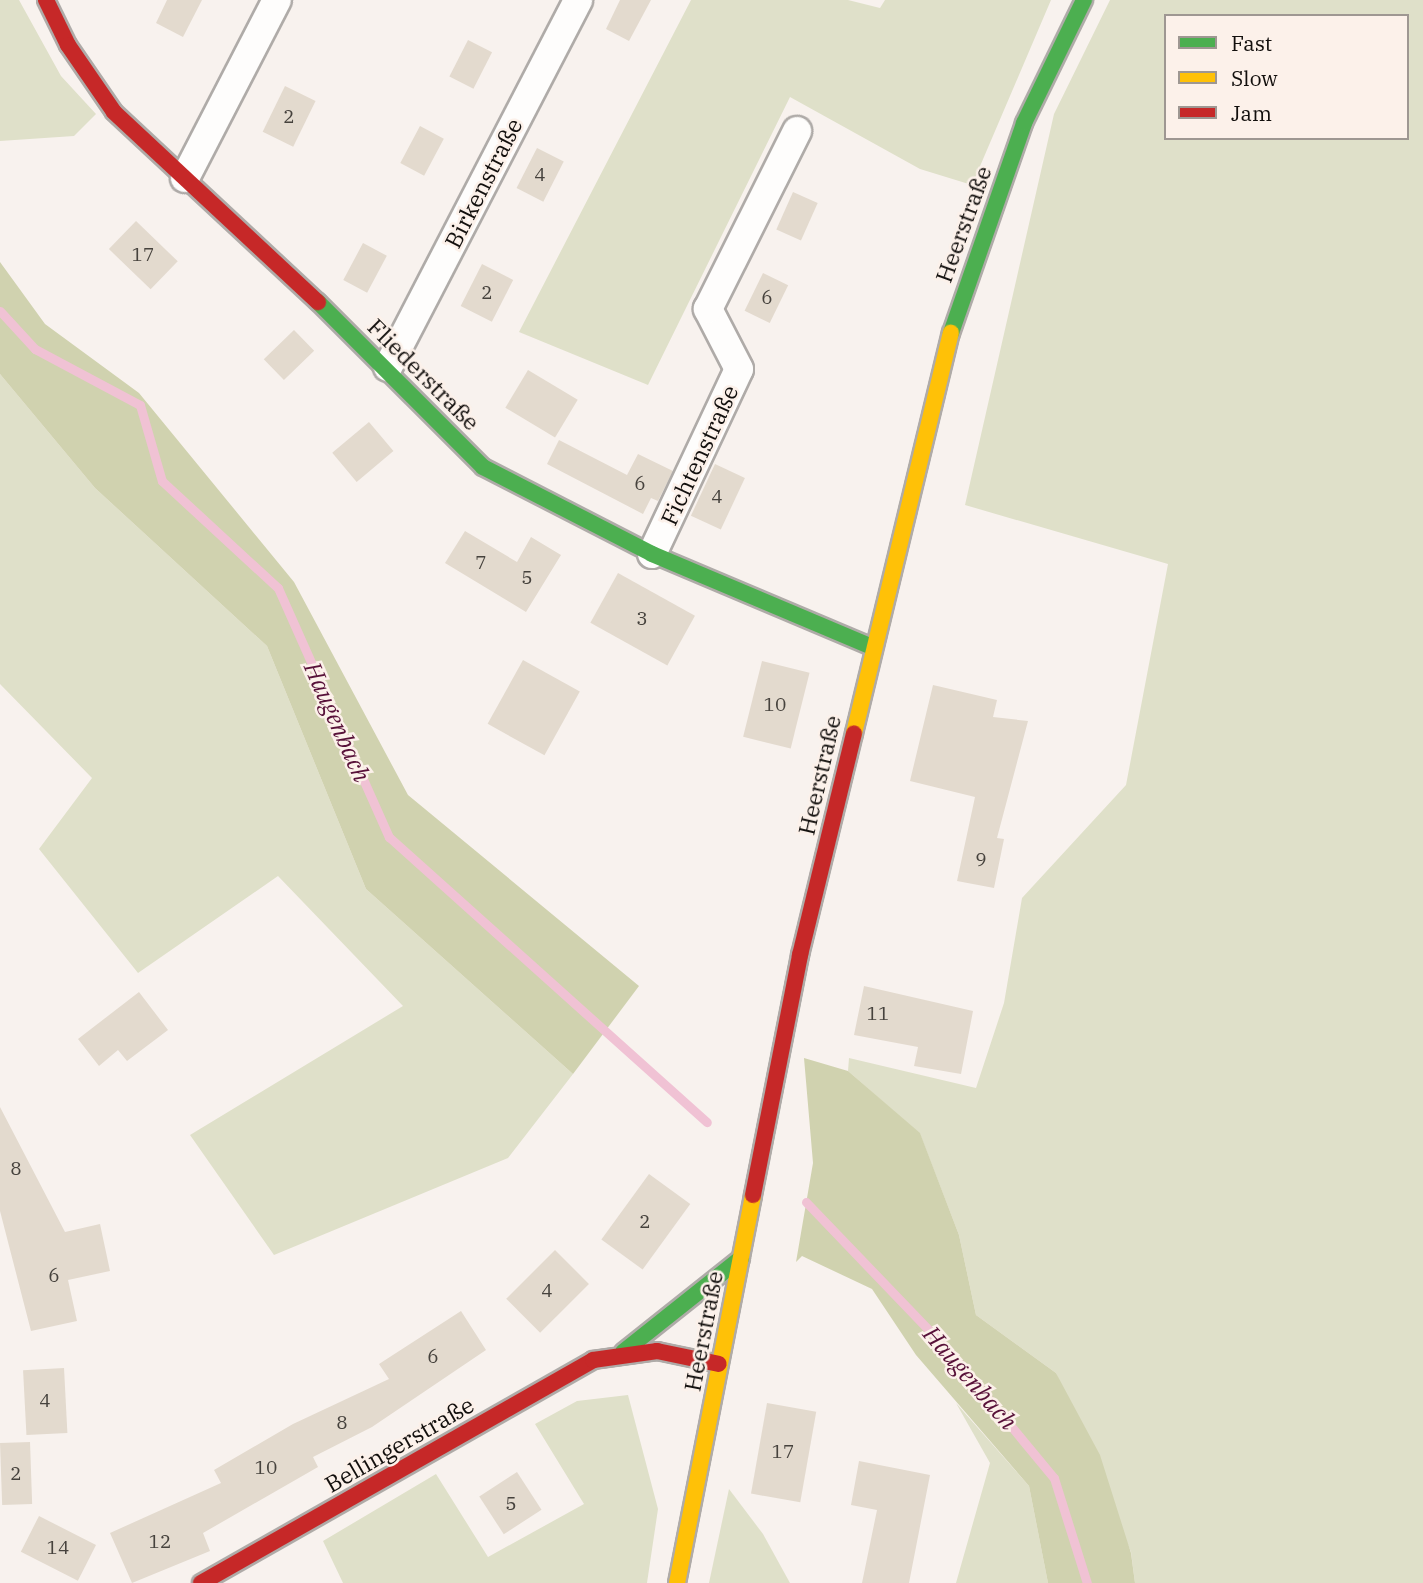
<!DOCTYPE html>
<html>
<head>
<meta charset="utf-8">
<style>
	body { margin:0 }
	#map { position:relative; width:1423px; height:1583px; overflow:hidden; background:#f8f2ee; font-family:"IBM Plex Serif",serif }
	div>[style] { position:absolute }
	.green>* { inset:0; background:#dfe0c9 }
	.forest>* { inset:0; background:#d0d2af }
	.stream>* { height:9px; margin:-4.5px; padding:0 4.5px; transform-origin:4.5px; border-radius:4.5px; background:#f0c2d4 }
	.building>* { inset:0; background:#e3dace; transform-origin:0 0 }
	.roads { filter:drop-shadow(2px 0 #afaba8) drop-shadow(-2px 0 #afaba8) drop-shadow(0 2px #afaba8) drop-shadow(0 -2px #afaba8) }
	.street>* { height:28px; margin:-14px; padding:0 14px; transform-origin:14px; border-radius:14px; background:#fefdfc }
	.fast>* { height:16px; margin:-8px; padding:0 8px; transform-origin:8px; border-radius:8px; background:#4caf50 }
	.slow>* { height:16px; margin:-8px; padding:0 8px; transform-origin:8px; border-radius:8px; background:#ffc107 }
	.jam>* { height:16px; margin:-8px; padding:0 8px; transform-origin:8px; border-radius:8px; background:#c62828 }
	span { translate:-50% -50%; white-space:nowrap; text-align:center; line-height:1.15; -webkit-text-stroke:5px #fcf1ea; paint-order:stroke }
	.number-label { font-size:19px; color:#46423d }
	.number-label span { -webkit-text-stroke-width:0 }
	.street-label { font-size:23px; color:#120f0d }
	.water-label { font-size:24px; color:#581139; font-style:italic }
	.legend { position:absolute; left:1164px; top:14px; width:245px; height:126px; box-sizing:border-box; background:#fcf1ea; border:2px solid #9e9792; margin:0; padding:9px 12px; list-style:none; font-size:21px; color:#120f0d }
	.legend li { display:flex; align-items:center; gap:14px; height:35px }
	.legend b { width:35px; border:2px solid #9e9792 }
</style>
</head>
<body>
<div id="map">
	<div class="green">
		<div style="clip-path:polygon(0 0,19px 0,61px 76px,96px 114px,74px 136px,0 141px)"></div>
		<div style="clip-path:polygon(691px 0,848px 0,880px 8px,885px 0,1051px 0,972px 185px,920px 169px,790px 97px,648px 385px,519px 332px)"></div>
		<div style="clip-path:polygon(evenodd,1110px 0,1423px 0,1423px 1583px,1135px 1583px,1131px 1552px,1056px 1373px,976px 1315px,959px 1235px,920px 1134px,848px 1071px,849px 1058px,976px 1088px,1004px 1003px,1022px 898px,1126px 785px,1168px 564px,965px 505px,1054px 114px,1110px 0,1166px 16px,1407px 16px,1407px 138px,1166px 138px,1166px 16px)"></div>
		<div style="clip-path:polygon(0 374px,95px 488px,267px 646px,366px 889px,573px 1074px,508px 1158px,274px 1255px,190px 1135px,403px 1006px,278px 876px,138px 973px,39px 849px,92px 778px,0 684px)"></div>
		<div style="clip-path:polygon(628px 1395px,658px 1509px,647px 1583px,343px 1583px,323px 1541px,436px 1474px,488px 1557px,584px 1504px,535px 1424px,577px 1401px)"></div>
		<div style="clip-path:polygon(956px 1403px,1029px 1486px,1048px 1583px,956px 1583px,990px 1463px)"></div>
		<div style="clip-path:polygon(729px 1489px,763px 1534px,790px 1583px,709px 1583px)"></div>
	</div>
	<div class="forest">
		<div style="clip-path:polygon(0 262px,45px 324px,139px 393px,294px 582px,408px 795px,639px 986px,573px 1074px,366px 889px,267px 646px,95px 488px,0 374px)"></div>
		<div style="clip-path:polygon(804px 1058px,848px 1071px,920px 1133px,959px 1235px,976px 1315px,1056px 1373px,1100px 1455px,1131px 1553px,1135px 1583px,1048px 1583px,1029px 1486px,916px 1355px,872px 1289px,802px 1256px,796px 1262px,813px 1163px)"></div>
	</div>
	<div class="stream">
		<div style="left:0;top:311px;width:52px;rotate:47.4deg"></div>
		<div style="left:35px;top:349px;width:119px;rotate:28.1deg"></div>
		<div style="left:140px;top:405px;width:79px;rotate:73.9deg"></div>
		<div style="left:162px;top:481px;width:158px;rotate:42.7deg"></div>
		<div style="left:278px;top:588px;width:273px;rotate:66deg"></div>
		<div style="left:389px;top:837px;width:427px;rotate:41.9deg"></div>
		<div style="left:806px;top:1202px;width:205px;rotate:46.2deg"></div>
		<div style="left:948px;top:1350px;width:166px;rotate:50.4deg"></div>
		<div style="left:1054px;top:1478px;width:110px;rotate:72.6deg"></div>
	</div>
	<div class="building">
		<div style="clip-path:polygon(167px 0,202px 0,183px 37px,156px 23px)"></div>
		<div style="clip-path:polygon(620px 0,651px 0,629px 41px,606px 29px)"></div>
		<div style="left:468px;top:40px;width:27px;height:41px;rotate:27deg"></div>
		<div style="left:285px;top:86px;width:34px;height:51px;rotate:26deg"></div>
		<div style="left:420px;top:126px;width:27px;height:42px;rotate:28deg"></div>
		<div style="left:537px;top:148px;width:30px;height:45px;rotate:27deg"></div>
		<div style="left:793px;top:192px;width:27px;height:41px;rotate:24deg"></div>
		<div style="left:136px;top:221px;width:58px;height:39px;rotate:44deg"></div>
		<div style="left:363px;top:243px;width:27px;height:42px;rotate:28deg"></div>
		<div style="left:482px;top:264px;width:35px;height:47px;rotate:27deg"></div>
		<div style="left:763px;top:273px;width:28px;height:42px;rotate:26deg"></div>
		<div style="left:294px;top:330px;width:29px;height:42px;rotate:46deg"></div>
		<div style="left:528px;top:370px;width:58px;height:44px;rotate:31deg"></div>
		<div style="left:369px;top:422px;width:38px;height:48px;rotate:50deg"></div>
		<div style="clip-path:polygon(559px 440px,627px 475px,638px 454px,673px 471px,658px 501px,651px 498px,643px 514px,547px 464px)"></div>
		<div style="left:715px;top:464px;width:33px;height:57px;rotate:25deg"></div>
		<div style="clip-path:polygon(465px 531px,517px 562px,531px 537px,561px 555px,526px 612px,445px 563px)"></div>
		<div style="left:618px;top:573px;width:88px;height:57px;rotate:29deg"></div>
		<div style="left:523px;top:660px;width:65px;height:73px;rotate:29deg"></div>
		<div style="left:762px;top:661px;width:49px;height:78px;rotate:14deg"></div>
		<div style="clip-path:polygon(933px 685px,997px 700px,993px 717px,1028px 721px,997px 838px,1004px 839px,994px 888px,957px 881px,975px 797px,910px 781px)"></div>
		<div style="clip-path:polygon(864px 986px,973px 1011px,961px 1074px,914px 1066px,918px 1047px,854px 1035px)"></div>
		<div style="clip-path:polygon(139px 992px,168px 1030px,127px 1061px,118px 1050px,99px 1066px,78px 1039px)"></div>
		<div style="clip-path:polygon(0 1107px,65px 1232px,100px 1224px,110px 1271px,68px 1280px,77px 1321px,31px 1331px,0 1211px)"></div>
		<div style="left:649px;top:1174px;width:51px;height:81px;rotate:36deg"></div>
		<div style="left:555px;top:1250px;width:48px;height:69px;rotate:45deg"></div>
		<div style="clip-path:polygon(461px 1311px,486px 1350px,372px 1427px,313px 1457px,318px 1467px,203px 1533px,210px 1551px,132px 1583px,110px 1533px,221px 1483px,214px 1470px,293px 1424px,389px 1379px,379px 1364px)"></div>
		<div style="left:64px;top:1368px;width:65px;height:41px;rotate:87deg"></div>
		<div style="left:767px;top:1403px;width:50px;height:92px;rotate:10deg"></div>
		<div style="left:30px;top:1442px;width:62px;height:30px;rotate:88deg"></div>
		<div style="clip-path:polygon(859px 1461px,930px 1475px,909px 1583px,862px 1583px,877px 1510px,851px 1505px)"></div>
		<div style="left:517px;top:1472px;width:45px;height:45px;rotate:57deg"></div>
		<div style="left:39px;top:1516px;width:64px;height:40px;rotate:27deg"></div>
	</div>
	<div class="roads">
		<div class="street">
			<div style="left:185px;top:178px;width:200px;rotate:-62.7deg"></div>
			<div style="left:388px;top:367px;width:413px;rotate:-62.6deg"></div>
			<div style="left:652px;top:554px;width:204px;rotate:-64.8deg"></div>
			<div style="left:739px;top:369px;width:68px;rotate:-117.3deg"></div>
			<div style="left:708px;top:309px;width:199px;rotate:-63.4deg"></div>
		</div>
		<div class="fast">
			<div style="left:318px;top:302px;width:233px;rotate:45deg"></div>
			<div style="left:483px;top:467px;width:190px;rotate:27.2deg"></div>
			<div style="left:652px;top:554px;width:239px;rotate:22.9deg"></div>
			<div style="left:951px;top:333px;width:222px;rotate:-70.8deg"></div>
			<div style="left:1024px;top:123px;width:137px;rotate:-64deg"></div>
			<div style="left:623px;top:1352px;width:151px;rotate:-38.5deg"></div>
		</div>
		<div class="slow">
			<div style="left:854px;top:733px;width:412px;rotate:-76.4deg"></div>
			<div style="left:677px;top:1583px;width:395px;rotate:-78.9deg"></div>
		</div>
		<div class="jam">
			<div style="left:46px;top:0;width:50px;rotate:63.9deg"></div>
			<div style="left:68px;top:45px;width:81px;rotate:55.5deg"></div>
			<div style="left:114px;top:112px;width:279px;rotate:43deg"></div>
			<div style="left:753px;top:1195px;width:245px;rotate:-78.9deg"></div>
			<div style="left:800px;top:955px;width:228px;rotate:-76.3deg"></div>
			<div style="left:201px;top:1583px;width:451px;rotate:-29.6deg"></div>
			<div style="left:593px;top:1360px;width:65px;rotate:-8deg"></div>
			<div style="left:657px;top:1351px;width:63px;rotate:11.8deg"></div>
		</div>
	</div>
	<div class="number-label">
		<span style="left:289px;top:117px">2</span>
		<span style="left:540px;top:175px">4</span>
		<span style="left:143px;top:255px">17</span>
		<span style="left:487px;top:293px">2</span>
		<span style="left:767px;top:298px">6</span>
		<span style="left:640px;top:484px">6</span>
		<span style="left:717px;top:497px">4</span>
		<span style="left:481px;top:563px">7</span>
		<span style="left:527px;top:578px">5</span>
		<span style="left:642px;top:619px">3</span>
		<span style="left:775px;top:705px">10</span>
		<span style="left:981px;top:860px">9</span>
		<span style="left:878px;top:1014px">11</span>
		<span style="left:16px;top:1169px">8</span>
		<span style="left:645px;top:1222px">2</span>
		<span style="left:54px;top:1276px">6</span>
		<span style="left:547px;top:1291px">4</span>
		<span style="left:433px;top:1357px">6</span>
		<span style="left:45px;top:1401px">4</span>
		<span style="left:342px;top:1423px">8</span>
		<span style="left:783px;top:1452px">17</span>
		<span style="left:266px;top:1468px">10</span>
		<span style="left:16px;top:1474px">2</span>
		<span style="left:511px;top:1504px">5</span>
		<span style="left:160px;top:1542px">12</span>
		<span style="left:58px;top:1548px">14</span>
	</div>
	<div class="street-label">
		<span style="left:483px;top:183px;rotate:-63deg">Birkenstraße</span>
		<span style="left:963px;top:224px;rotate:-70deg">Heerstraße</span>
		<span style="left:424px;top:374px;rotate:45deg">Fliederstraße</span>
		<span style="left:699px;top:455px;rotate:-65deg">Fichtenstraße</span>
		<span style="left:819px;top:775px;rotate:-77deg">Heerstraße</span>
		<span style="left:703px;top:1331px;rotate:-79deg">Heerstraße</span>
		<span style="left:399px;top:1444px;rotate:-30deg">Bellingerstraße</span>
	</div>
	<div class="water-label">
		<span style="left:337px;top:722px;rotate:66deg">Haugenbach</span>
		<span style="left:970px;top:1378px;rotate:49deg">Haugenbach</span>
	</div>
	<ul class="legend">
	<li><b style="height:9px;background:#4caf50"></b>Fast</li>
	<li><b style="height:9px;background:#ffc107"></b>Slow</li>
	<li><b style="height:9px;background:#c62828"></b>Jam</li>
	</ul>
</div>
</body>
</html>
